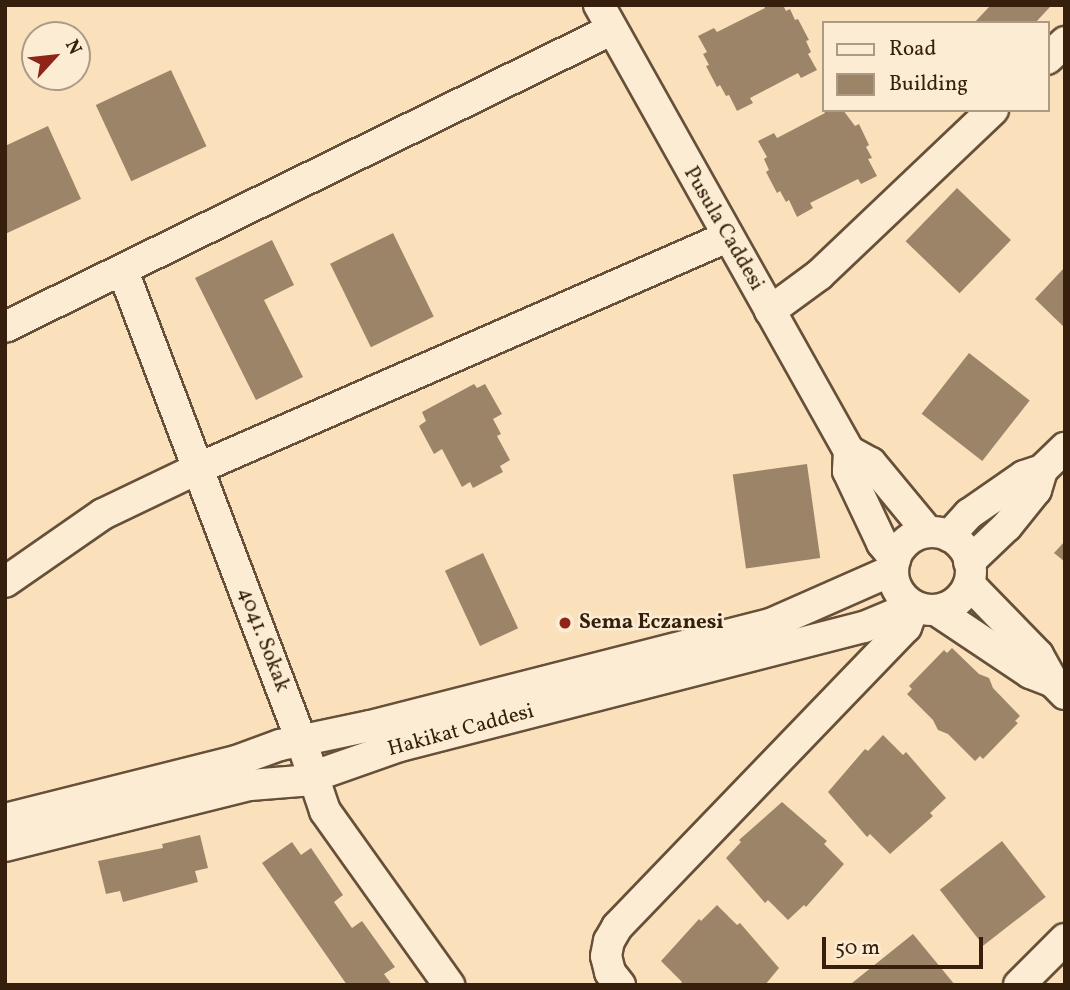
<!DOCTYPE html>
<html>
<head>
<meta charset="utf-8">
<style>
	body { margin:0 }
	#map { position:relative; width:1070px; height:990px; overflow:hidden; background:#fae1bc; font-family:Vollkorn,serif }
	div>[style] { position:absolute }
	.building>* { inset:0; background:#9c8468; transform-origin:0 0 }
	.roads { filter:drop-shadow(2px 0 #675039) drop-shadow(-2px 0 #675039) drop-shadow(0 2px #675039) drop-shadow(0 -2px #675039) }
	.minor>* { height:30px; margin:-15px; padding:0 15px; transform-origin:15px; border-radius:15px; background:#fcecd3 }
	.minor>.ring { margin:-15px; padding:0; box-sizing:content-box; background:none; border:30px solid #fcecd3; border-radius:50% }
	.dots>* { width:19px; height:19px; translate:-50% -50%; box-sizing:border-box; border:4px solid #fcecd3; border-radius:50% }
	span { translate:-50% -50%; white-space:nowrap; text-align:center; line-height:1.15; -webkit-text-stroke:5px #fcecd3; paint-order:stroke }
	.street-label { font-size:21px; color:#36200d }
	.poi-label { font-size:21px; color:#36200d; font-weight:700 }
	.left { translate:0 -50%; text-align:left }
	.frame { position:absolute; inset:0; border:7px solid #36200d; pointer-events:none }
	.legend { position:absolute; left:822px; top:21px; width:228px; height:91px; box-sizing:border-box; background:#fcecd3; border:2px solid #ad9a84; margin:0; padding:9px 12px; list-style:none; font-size:21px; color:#36200d }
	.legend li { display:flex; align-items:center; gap:14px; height:35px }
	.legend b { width:35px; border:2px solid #ad9a84 }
	.north { position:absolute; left:21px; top:21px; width:70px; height:70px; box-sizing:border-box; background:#fcecd3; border:2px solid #ad9a84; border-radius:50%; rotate:63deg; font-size:19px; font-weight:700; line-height:28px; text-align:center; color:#36200d }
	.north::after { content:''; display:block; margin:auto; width:24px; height:32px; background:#8f2418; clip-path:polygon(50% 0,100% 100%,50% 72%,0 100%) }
	.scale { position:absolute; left:822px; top:937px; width:161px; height:32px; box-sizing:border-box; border:4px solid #36200d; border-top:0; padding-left:9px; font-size:21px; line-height:24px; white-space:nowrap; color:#36200d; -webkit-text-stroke:5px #fcecd3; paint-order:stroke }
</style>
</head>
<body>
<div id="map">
	<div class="building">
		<div style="clip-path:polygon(763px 5px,783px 5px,786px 11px,790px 9px,795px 20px,798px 19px,809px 40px,806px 41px,811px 52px,808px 54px,817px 70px,801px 78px,798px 73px,750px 98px,753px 103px,737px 111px,729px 95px,726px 96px,720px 85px,717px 87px,706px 66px,709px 65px,703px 54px,707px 52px,698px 36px,714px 28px,717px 32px,765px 8px)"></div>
		<div style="clip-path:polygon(988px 5px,1048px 5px,1050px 7px,1035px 23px,974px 23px,989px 7px)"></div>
		<div style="left:171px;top:70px;width:84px;height:83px;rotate:65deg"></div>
		<div style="clip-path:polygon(823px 110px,843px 110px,855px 126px,859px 124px,869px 145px,866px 147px,872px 158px,868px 159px,877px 176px,861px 184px,858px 179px,810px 203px,813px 208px,797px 217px,789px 200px,786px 202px,780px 191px,777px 193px,766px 172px,769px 170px,764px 159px,767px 157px,758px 141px,774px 133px,777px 138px,825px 113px)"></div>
		<div style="clip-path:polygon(48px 126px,81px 199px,5px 234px,5px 146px)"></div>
		<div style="left:957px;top:188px;width:75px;height:74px;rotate:44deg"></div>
		<div style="left:393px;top:233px;width:93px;height:70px;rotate:64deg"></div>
		<div style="clip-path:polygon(272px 240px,294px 285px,264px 300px,303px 377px,256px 400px,195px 278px)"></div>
		<div style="clip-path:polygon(1065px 267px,1065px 328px,1035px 299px)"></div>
		<div style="left:969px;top:353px;width:77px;height:77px;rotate:38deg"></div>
		<div style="clip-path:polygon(474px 384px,477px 388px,485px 384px,502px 414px,493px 419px,501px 434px,497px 436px,510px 460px,500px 466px,503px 472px,473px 488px,470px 482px,462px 487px,442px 449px,434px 454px,419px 426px,426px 421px,422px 412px)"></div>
		<div style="left:807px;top:464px;width:95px;height:75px;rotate:82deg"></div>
		<div style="clip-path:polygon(1065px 541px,1065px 562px,1054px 553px)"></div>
		<div style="left:483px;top:553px;width:83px;height:42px;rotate:65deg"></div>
		<div style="clip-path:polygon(952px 648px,979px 674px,989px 678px,993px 688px,1020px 716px,1015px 721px,1018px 723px,983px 759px,980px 756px,975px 761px,948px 734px,938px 730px,933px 720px,907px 694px,912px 689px,909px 686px,944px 650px,947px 653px)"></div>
		<div style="clip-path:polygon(883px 735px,903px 755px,906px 752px,946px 798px,930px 813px,933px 816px,890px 854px,870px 834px,867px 837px,828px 792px,865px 749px,868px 751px)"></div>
		<div style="clip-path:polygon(782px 802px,827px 841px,824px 844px,844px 864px,806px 907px,804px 905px,788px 920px,768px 900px,765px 903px,726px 858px,741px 842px,739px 840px)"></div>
		<div style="clip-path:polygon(200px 835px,208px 868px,195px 871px,198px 882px,123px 902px,120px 891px,106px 894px,98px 861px,163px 848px,162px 844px)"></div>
		<div style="left:1002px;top:841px;width:71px;height:79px;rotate:52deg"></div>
		<div style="clip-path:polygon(292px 842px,301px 855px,311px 848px,343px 895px,334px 902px,352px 928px,362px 921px,395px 967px,384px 974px,392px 985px,347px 985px,262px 863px)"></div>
		<div style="clip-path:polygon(717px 905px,737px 925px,740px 923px,779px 968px,765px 985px,679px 985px,682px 982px,661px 961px,699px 919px,701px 921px)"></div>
		<div style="clip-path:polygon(913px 934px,955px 985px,854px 985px,852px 983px)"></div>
	</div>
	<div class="roads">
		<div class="minor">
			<div style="left:599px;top:5px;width:511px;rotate:60.73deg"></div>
			<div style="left:849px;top:451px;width:25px;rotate:29deg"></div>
			<div style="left:871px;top:463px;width:89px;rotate:50.4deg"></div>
			<div style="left:1047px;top:59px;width:25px;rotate:-43deg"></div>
			<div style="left:123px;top:271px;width:502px;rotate:69.22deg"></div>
			<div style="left:301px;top:740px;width:75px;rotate:71.3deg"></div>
			<div style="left:325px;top:811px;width:214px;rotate:54.5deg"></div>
			<div style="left:770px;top:311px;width:61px;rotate:-36.3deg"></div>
			<div style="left:819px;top:275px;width:240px;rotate:-43.5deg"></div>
			<div style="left:5px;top:327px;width:675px;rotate:-26.11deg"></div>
			<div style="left:849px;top:451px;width:20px;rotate:93deg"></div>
			<div style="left:848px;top:471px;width:80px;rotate:64.7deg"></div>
			<div style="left:882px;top:543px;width:21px;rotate:51deg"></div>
			<div class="ring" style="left:893px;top:532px;width:48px;height:48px"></div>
			<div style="left:949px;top:536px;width:30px;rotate:-48deg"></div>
			<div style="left:969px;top:514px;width:67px;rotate:-34.6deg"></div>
			<div style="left:1024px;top:476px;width:19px;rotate:-18deg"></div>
			<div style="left:969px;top:562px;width:52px;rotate:-43.5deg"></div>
			<div style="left:1007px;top:526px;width:46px;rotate:-51.1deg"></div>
			<div style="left:1036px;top:490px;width:21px;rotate:-73deg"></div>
			<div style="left:1042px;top:470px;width:32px;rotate:-44deg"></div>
			<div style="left:5px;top:582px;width:119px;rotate:-34.8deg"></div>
			<div style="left:103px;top:514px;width:106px;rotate:-25.6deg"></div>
			<div style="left:199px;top:468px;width:576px;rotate:-23.63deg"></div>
			<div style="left:969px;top:584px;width:99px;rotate:45.8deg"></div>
			<div style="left:1038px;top:655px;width:31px;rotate:61deg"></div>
			<div style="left:1053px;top:682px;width:17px;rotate:45deg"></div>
			<div style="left:936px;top:610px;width:113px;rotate:33.8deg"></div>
			<div style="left:1030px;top:673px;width:25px;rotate:21deg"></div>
			<div style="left:5px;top:819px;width:238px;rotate:-14.1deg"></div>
			<div style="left:236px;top:761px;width:47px;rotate:-20deg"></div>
			<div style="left:280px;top:745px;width:92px;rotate:-11.9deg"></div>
			<div style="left:370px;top:726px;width:416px;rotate:-14.3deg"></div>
			<div style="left:773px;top:623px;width:131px;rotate:-23.8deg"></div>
			<div style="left:5px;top:846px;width:252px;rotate:-14deg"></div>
			<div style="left:250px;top:785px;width:50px;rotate:-4.6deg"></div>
			<div style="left:300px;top:781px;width:106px;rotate:-19.3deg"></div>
			<div style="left:400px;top:746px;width:479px;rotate:-14.4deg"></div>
			<div style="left:864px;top:627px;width:54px;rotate:-22.8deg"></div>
			<div style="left:620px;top:985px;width:16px;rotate:-128deg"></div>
			<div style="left:610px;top:972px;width:16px;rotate:-104deg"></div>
			<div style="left:606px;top:956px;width:15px;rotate:-79deg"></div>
			<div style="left:609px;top:941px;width:16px;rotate:-60deg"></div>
			<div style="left:617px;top:927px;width:417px;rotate:-46.1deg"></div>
			<div style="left:906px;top:627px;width:22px;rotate:-69deg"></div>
			<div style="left:1019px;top:985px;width:65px;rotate:-45deg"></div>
		</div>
	</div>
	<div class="dots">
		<div style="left:565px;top:623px;background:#8f2418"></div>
	</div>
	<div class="street-label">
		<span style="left:723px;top:229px;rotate:60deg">Pusula Caddesi</span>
		<span style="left:263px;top:640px;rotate:69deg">4041. Sokak</span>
		<span style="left:461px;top:731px;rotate:-15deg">Hakikat Caddesi</span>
	</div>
	<div class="poi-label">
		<span class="left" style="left:579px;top:623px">Sema Eczanesi</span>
	</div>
	<div class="frame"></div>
	<ul class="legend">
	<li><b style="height:9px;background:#fcecd3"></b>Road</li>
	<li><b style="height:19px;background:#9c8468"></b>Building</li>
	</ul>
	<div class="north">N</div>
	<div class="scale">50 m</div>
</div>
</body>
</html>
